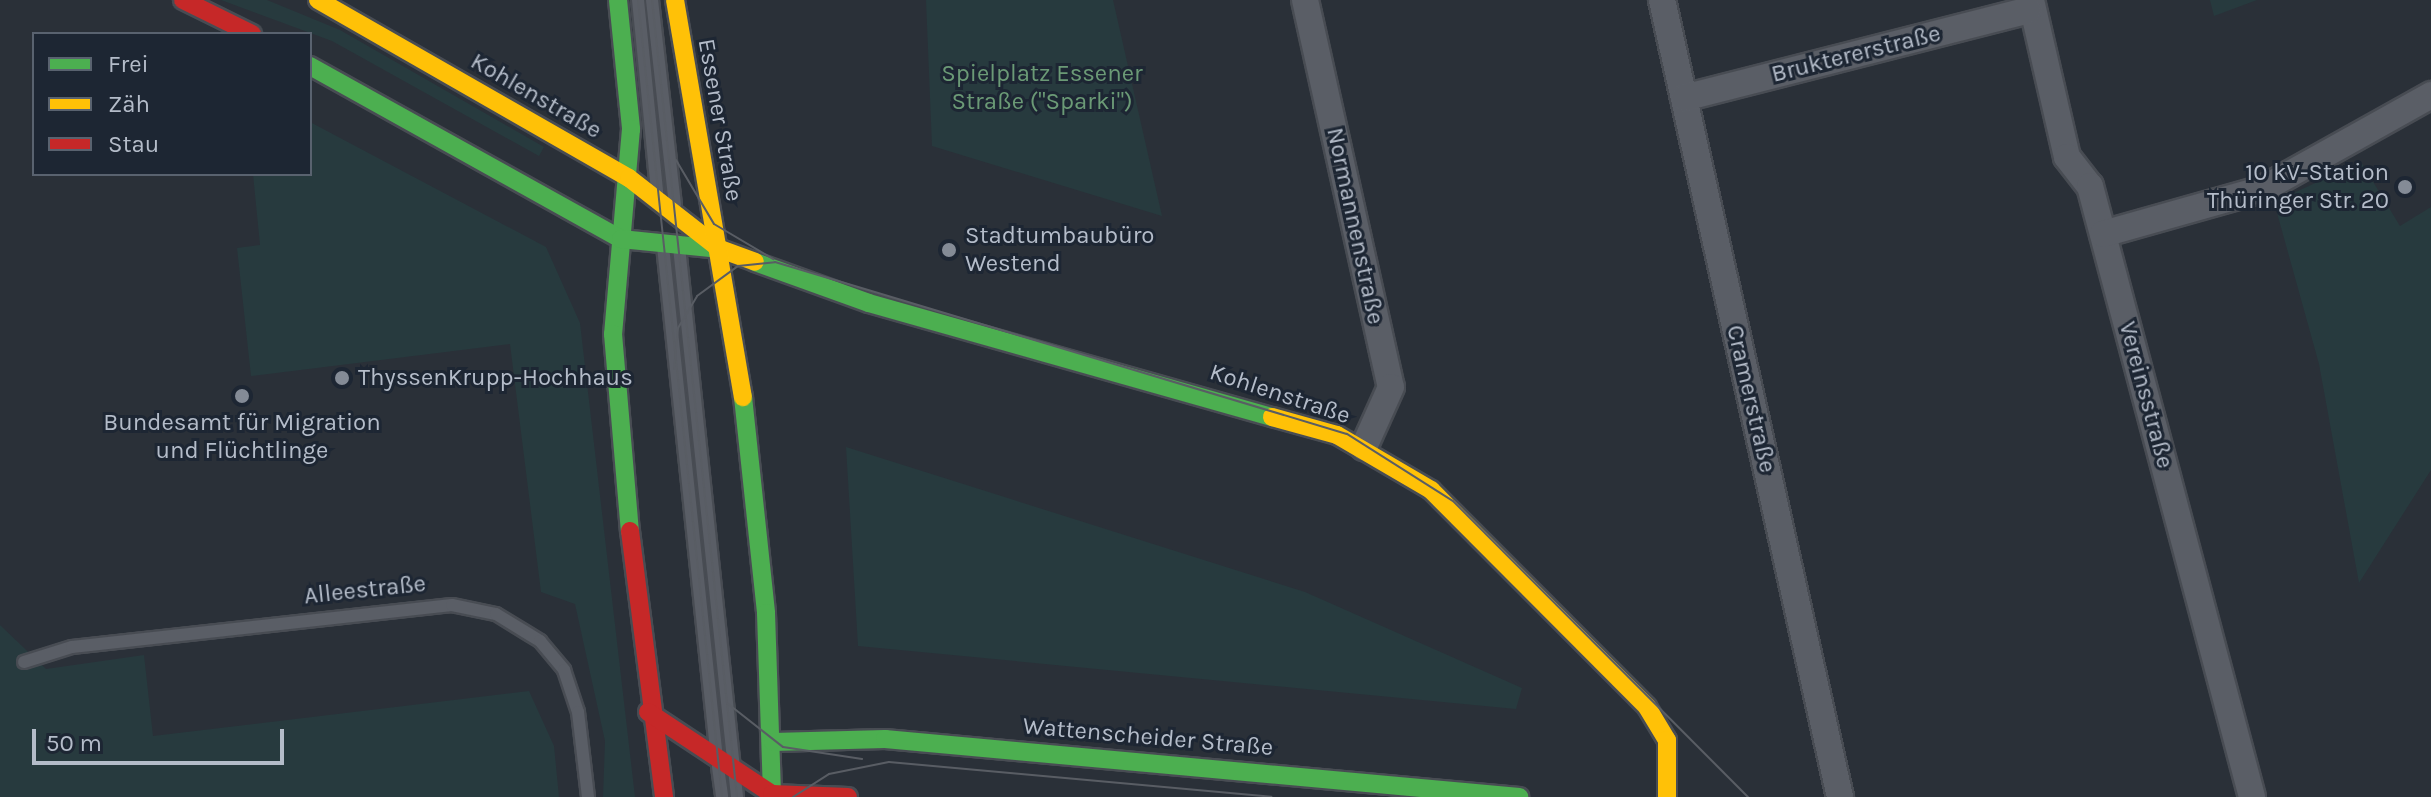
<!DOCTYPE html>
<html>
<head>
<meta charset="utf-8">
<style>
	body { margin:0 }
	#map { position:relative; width:2431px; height:797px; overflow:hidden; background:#2a3038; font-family:Karla,sans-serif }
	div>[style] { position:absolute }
	.green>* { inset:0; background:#273a3e }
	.roads { filter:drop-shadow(2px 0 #484c53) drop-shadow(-2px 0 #484c53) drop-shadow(0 2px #484c53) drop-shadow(0 -2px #484c53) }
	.lane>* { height:12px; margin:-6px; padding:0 6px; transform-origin:6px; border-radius:6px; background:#5a5e66 }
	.street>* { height:26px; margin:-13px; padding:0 13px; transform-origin:13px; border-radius:13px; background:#5a5e66 }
	.fast>* { height:18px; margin:-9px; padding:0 9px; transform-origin:9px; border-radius:9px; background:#4caf50 }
	.slow>* { height:18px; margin:-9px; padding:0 9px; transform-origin:9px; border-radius:9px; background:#ffc107 }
	.jam>* { height:18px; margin:-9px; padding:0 9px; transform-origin:9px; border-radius:9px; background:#c62828 }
	.tram>* { height:2px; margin:-1px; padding:0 1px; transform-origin:1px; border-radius:1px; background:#595d64 }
	.dots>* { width:22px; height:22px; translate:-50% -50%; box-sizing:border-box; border:4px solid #1d2633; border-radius:50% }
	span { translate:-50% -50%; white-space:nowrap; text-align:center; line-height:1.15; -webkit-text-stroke:6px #1d2633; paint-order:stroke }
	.street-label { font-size:24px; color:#b4bcc9 }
	.park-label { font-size:24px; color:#6b9a76 }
	.poi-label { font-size:24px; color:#b4bcc9 }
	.right { translate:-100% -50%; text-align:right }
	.left { translate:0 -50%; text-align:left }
	.legend { position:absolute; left:32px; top:32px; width:280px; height:144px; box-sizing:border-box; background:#1d2633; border:2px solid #59626f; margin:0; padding:10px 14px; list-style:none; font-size:24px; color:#b4bcc9 }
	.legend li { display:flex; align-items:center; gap:16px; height:40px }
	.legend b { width:40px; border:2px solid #59626f }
	.scale { position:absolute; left:32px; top:729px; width:252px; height:36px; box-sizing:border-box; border:4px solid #b4bcc9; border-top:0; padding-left:10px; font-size:24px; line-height:28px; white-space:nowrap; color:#b4bcc9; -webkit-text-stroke:6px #1d2633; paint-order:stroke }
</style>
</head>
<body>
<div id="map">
	<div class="green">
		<div style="clip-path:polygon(221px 0,267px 0,340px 30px,544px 147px,539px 156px,332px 41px)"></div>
		<div style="clip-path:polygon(926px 0,1113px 0,1162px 216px,932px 146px)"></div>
		<div style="clip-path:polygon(2210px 0,2257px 0,2214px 16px)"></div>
		<div style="clip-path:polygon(310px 122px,546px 247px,580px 323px,635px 797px,603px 797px,605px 741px,575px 604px,541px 592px,510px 344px,251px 376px,237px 248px,260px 245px,253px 174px,310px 174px)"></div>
		<div style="clip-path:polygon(2361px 162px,2400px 226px,2431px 207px,2431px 470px,2359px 583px,2319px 364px,2274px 202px)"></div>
		<div style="clip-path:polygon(846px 447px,1305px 592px,1522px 688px,1516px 709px,858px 646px)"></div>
		<div style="clip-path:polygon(0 625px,46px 669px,144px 655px,153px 736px,529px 691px,554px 746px,559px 797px,0 797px)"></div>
	</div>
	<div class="roads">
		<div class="lane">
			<div style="left:638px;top:0;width:193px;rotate:84.3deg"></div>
			<div style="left:652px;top:0;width:206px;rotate:83.6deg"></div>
			<div style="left:663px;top:246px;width:506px;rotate:83.99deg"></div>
			<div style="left:679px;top:247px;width:553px;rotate:83.98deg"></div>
			<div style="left:24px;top:662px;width:50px;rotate:-17.4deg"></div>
			<div style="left:72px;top:647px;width:382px;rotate:-6.3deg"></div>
			<div style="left:452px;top:605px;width:45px;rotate:11.6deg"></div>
			<div style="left:496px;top:614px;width:52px;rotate:31.5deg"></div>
			<div style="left:540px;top:641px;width:38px;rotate:50deg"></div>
			<div style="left:564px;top:670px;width:44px;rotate:71.6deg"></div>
			<div style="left:578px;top:712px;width:86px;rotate:83.3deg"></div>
			<div style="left:718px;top:767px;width:30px;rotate:82deg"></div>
		</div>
		<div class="street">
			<div style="left:1305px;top:0;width:396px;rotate:77.5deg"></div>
			<div style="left:1391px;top:387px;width:66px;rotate:114.2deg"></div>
			<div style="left:1662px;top:0;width:817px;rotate:77.41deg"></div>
			<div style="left:2031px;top:0;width:161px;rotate:77.1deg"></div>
			<div style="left:2067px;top:157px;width:37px;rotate:52deg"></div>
			<div style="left:2090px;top:186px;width:632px;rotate:75.15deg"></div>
			<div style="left:1684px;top:98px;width:355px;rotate:-14.3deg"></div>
			<div style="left:2103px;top:234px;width:166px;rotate:-15.7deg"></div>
			<div style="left:2263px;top:189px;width:193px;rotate:-29.2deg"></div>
		</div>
		<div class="fast">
			<div style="left:618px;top:0;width:130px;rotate:84.2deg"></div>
			<div style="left:631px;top:129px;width:206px;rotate:95deg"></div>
			<div style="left:613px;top:334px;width:198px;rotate:85.1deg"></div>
			<div style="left:310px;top:66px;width:356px;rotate:29.1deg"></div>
			<div style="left:621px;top:239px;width:100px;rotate:5.8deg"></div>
			<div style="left:755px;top:262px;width:121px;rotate:19.8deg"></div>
			<div style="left:869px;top:303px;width:419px;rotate:15.8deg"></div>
			<div style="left:743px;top:397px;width:217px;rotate:83.9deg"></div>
			<div style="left:766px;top:613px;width:184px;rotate:88.1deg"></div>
			<div style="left:773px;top:742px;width:112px;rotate:-1.5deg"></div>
			<div style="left:885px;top:739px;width:637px;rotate:5.23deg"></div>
		</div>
		<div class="slow">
			<div style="left:318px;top:0;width:358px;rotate:29.8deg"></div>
			<div style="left:629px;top:178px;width:115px;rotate:38deg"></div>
			<div style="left:720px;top:249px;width:37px;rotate:20deg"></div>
			<div style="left:675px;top:0;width:403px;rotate:80.3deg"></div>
			<div style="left:1272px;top:417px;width:67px;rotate:15.5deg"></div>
			<div style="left:1337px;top:435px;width:109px;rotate:30.3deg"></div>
			<div style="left:1431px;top:490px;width:306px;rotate:45.1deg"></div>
			<div style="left:1647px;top:707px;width:39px;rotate:59deg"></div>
			<div style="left:1667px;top:740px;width:57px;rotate:90deg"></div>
		</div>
		<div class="jam">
			<div style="left:183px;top:0;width:77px;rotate:26.2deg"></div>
			<div style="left:630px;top:531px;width:268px;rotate:82.7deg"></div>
			<div style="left:648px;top:712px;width:149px;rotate:33.5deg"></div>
			<div style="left:772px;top:794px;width:76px;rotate:2.3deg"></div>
		</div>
	</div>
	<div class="tram">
		<div style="left:638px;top:0;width:801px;rotate:83.98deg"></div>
		<div style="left:652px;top:0;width:802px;rotate:83.91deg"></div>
		<div style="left:676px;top:160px;width:74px;rotate:59.3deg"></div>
		<div style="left:714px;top:224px;width:69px;rotate:30.7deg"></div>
		<div style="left:674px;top:369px;width:41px;rotate:-84.4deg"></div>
		<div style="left:678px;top:328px;width:37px;rotate:-59deg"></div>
		<div style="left:697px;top:296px;width:51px;rotate:-36.2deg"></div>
		<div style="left:738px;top:266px;width:37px;rotate:-6deg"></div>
		<div style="left:775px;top:262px;width:597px;rotate:16.74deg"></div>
		<div style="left:1347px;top:434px;width:125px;rotate:32.3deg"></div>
		<div style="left:1453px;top:501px;width:418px;rotate:45.1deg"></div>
		<div style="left:727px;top:703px;width:71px;rotate:38.2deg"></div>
		<div style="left:783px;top:747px;width:80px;rotate:8.6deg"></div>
		<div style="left:793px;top:797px;width:43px;rotate:-32.6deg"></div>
		<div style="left:829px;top:774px;width:61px;rotate:-11.3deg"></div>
		<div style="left:889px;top:762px;width:384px;rotate:5.2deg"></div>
	</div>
	<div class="dots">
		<div style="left:2405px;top:187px;background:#848b96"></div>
		<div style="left:949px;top:250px;background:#848b96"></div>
		<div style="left:342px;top:378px;background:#848b96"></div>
		<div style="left:242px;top:396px;background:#848b96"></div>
	</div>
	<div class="street-label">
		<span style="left:1856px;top:54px;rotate:-14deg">Bruktererstraße</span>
		<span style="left:536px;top:96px;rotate:30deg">Kohlenstraße</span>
		<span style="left:720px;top:120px;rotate:80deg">Essener Straße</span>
		<span style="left:1355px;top:226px;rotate:78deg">Normannenstraße</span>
		<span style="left:1280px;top:394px;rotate:18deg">Kohlenstraße</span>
		<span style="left:2146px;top:395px;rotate:75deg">Vereinsstraße</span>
		<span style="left:1751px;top:399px;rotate:77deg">Cramerstraße</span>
		<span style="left:365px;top:590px;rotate:-6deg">Alleestraße</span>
		<span style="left:1148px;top:737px;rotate:5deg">Wattenscheider Straße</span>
	</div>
	<div class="park-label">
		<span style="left:1042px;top:88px">Spielplatz Essener<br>Straße ("Sparki")</span>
	</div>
	<div class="poi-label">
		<span class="right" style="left:2389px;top:187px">10 kV-Station<br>Thüringer Str. 20</span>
		<span class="left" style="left:965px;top:250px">Stadtumbaubüro<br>Westend</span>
		<span class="left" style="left:358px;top:378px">ThyssenKrupp-Hochhaus</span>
		<span style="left:242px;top:437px">Bundesamt für Migration<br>und Flüchtlinge</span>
	</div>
	<ul class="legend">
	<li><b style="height:10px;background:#4caf50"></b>Frei</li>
	<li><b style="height:10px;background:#ffc107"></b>Zäh</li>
	<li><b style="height:10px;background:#c62828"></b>Stau</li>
	</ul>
	<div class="scale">50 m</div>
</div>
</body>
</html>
